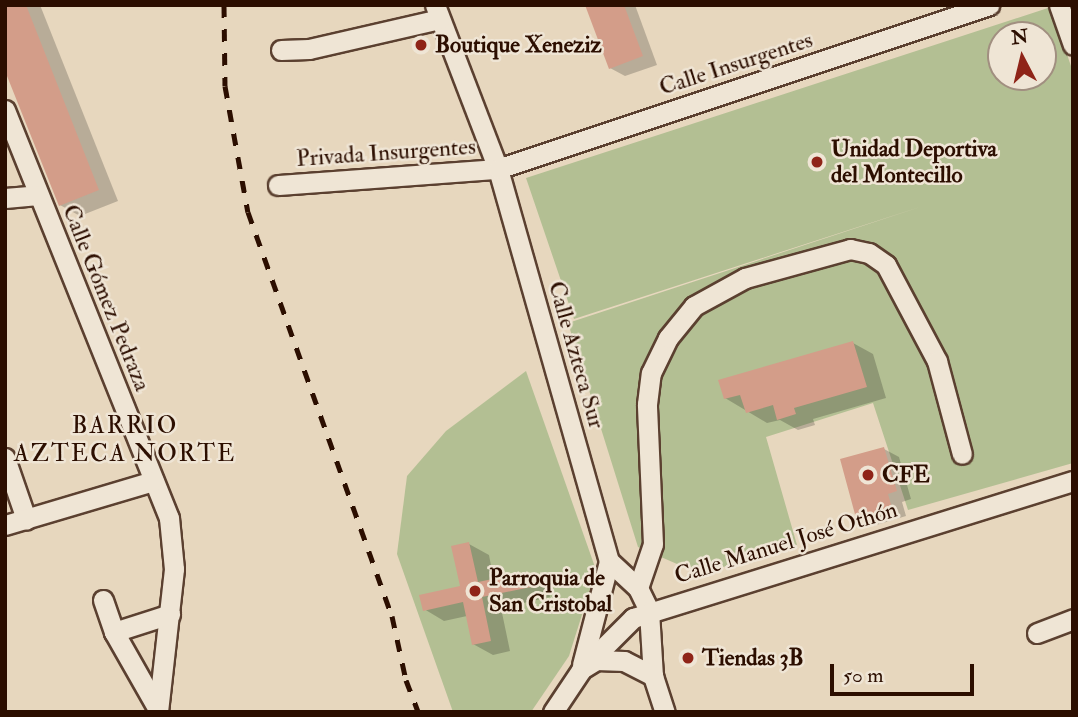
<!DOCTYPE html>
<html>
<head>
<meta charset="utf-8">
<style>
	body { margin:0 }
	#map { position:relative; width:1078px; height:717px; overflow:hidden; background:#e7d7be; font-family:"IM FELL Double Pica",serif }
	div>[style] { position:absolute }
	.green>* { inset:0; background:#b3bf93 }
	.shadow>* { inset:0; background:#0003 }
	.building>* { inset:0; background:#d39d89 }
	.roads { filter:drop-shadow(2px 0 #5b4030) drop-shadow(-2px 0 #5b4030) drop-shadow(0 2px #5b4030) drop-shadow(0 -2px #5b4030) }
	.minor>* { height:19px; margin:-9.5px; padding:0 9.5px; transform-origin:9.5px; border-radius:9.5px; background:#efe5d5 }
	.rail>* { height:5px; margin-top:-2.5px; transform-origin:0; background:repeating-linear-gradient(90deg,#2c0e00 0 12px,transparent 0 24px) }
	.dots>* { width:19px; height:19px; translate:-50% -50%; box-sizing:border-box; border:4px solid #efe5d5; border-radius:50% }
	span { translate:-50% -50%; white-space:nowrap; text-align:center; line-height:1.15; -webkit-text-stroke:5px #efe5d5; paint-order:stroke }
	.poi-label { font-size:23px; color:#2c0e00; font-weight:700 }
	.left { translate:0 -50%; text-align:left }
	.street-label { font-size:23px; color:#2c0e00 }
	.neighbourhood-label { font-size:24px; color:#2c0e00; letter-spacing:2px }
	.frame { position:absolute; inset:0; border:7px solid #2c0e00; pointer-events:none }
	.north { position:absolute; left:987px; top:21px; width:70px; height:70px; box-sizing:border-box; background:#efe5d5; border:2px solid #a18f80; border-radius:50%; rotate:353deg; font-size:19px; font-weight:700; line-height:28px; text-align:center; color:#2c0e00 }
	.north::after { content:''; display:block; margin:auto; width:24px; height:32px; background:#8f2418; clip-path:polygon(50% 0,100% 100%,50% 72%,0 100%) }
	.scale { position:absolute; left:830px; top:664px; width:144px; height:32px; box-sizing:border-box; border:4px solid #2c0e00; border-top:0; padding-left:9px; font-size:21px; line-height:24px; white-space:nowrap; color:#2c0e00; -webkit-text-stroke:5px #efe5d5; paint-order:stroke }
</style>
</head>
<body>
<div id="map">
	<div class="green">
		<div style="clip-path:polygon(evenodd,1051px 7px,1073px 72px,1073px 463px,908px 510px,873px 403px,766px 437px,797px 545px,700px 574px,638px 547px,568px 323px,923px 206px,574px 319px,526px 178px,1051px 7px,1001px 35px,1043px 35px,1043px 77px,1001px 77px,1001px 35px)"></div>
		<div style="clip-path:polygon(526px 371px,596px 570px,569px 656px,531px 712px,453px 712px,397px 554px,407px 476px,446px 431px)"></div>
	</div>
	<div class="shadow">
		<div style="clip-path:polygon(5px 5px,40px 5px,118px 201px,80px 216px,60px 205px)"></div>
		<div style="clip-path:polygon(587px 5px,635px 5px,657px 65px,625px 76px,610px 68px)"></div>
		<div style="clip-path:polygon(853px 343px,873px 354px,886px 398px,813px 419px,815px 425px,798px 430px,780px 420px,767px 423px,725px 398px)"></div>
		<div style="clip-path:polygon(884px 449px,899px 457px,911px 499px,902px 502px,906px 516px,873px 526px,858px 517px)"></div>
		<div style="clip-path:polygon(469px 544px,489px 555px,494px 581px,528px 574px,547px 585px,550px 597px,501px 608px,510px 651px,493px 655px,473px 644px,467px 616px,444px 621px,424px 609px,462px 587px)"></div>
	</div>
	<div class="building">
		<div style="clip-path:polygon(5px 5px,26px 5px,99px 190px,59px 206px,5px 71px)"></div>
		<div style="clip-path:polygon(585px 5px,624px 5px,643px 56px,609px 69px)"></div>
		<div style="clip-path:polygon(853px 341px,867px 387px,794px 408px,796px 414px,777px 420px,773px 405px,746px 413px,740px 395px,724px 399px,718px 380px)"></div>
		<div style="clip-path:polygon(884px 447px,897px 491px,888px 494px,892px 508px,856px 518px,840px 459px)"></div>
		<div style="clip-path:polygon(469px 542px,478px 582px,528px 572px,531px 587px,482px 597px,491px 641px,472px 645px,463px 602px,423px 611px,419px 595px,460px 586px,451px 546px)"></div>
	</div>
	<div class="roads">
		<div class="minor">
			<div style="left:435px;top:5px;width:176px;rotate:69deg"></div>
			<div style="left:498px;top:169px;width:407px;rotate:74.2deg"></div>
			<div style="left:609px;top:561px;width:40px;rotate:43deg"></div>
			<div style="left:638px;top:588px;width:25px;rotate:64deg"></div>
			<div style="left:649px;top:611px;width:65px;rotate:86.5deg"></div>
			<div style="left:653px;top:676px;width:38px;rotate:72deg"></div>
			<div style="left:1059px;top:5px;width:42px;rotate:70.7deg"></div>
			<div style="left:281px;top:50px;width:28px;rotate:-2deg"></div>
			<div style="left:309px;top:49px;width:134px;rotate:-12.9deg"></div>
			<div style="left:5px;top:110px;width:440px;rotate:68.1deg"></div>
			<div style="left:169px;top:518px;width:51px;rotate:84.4deg"></div>
			<div style="left:174px;top:569px;width:144px;rotate:96.4deg"></div>
			<div style="left:278px;top:185px;width:221px;rotate:-4.2deg"></div>
			<div style="left:498px;top:169px;width:518px;rotate:-18.47deg"></div>
			<div style="left:5px;top:198px;width:33px;rotate:-5deg"></div>
			<div style="left:5px;top:458px;width:65px;rotate:71deg"></div>
			<div style="left:5px;top:525px;width:155px;rotate:-16.5deg"></div>
			<div style="left:638px;top:588px;width:46px;rotate:-71.2deg"></div>
			<div style="left:653px;top:544px;width:140px;rotate:-92.5deg"></div>
			<div style="left:647px;top:404px;width:31px;rotate:-83deg"></div>
			<div style="left:651px;top:373px;width:39px;rotate:-64deg"></div>
			<div style="left:668px;top:338px;width:41px;rotate:-50.9deg"></div>
			<div style="left:694px;top:306px;width:58px;rotate:-28.8deg"></div>
			<div style="left:745px;top:278px;width:109px;rotate:-15.4deg"></div>
			<div style="left:850px;top:249px;width:19px;rotate:12deg"></div>
			<div style="left:869px;top:253px;width:21px;rotate:35deg"></div>
			<div style="left:886px;top:265px;width:109px;rotate:62deg"></div>
			<div style="left:937px;top:361px;width:96px;rotate:75deg"></div>
			<div style="left:103px;top:600px;width:34px;rotate:71deg"></div>
			<div style="left:114px;top:632px;width:85px;rotate:60.4deg"></div>
			<div style="left:114px;top:632px;width:59px;rotate:-17.8deg"></div>
			<div style="left:1037px;top:633px;width:39px;rotate:-21deg"></div>
			<div style="left:582px;top:665px;width:107px;rotate:-75.4deg"></div>
			<div style="left:585px;top:667px;width:13px;rotate:-32deg"></div>
			<div style="left:596px;top:660px;width:28px;rotate:2deg"></div>
			<div style="left:624px;top:661px;width:33px;rotate:27deg"></div>
			<div style="left:553px;top:712px;width:50px;rotate:-56.3deg"></div>
			<div style="left:581px;top:670px;width:74px;rotate:-45deg"></div>
			<div style="left:633px;top:618px;width:461px;rotate:-17.3deg"></div>
		</div>
	</div>
	<div class="rail">
		<div style="left:224px;top:5px;width:81px;rotate:89.3deg"></div>
		<div style="left:225px;top:86px;width:128px;rotate:79.7deg"></div>
		<div style="left:248px;top:212px;width:429px;rotate:70.4deg"></div>
		<div style="left:392px;top:616px;width:66px;rotate:77.7deg"></div>
		<div style="left:406px;top:680px;width:34px;rotate:69deg"></div>
	</div>
	<div class="dots">
		<div style="left:421px;top:45px;background:#8f2418"></div>
		<div style="left:817px;top:162px;background:#8f2418"></div>
		<div style="left:868px;top:475px;background:#8f2418"></div>
		<div style="left:475px;top:591px;background:#8f2418"></div>
		<div style="left:688px;top:658px;background:#8f2418"></div>
	</div>
	<div class="poi-label">
		<span class="left" style="left:435px;top:45px">Boutique Xeneziz</span>
		<span class="left" style="left:831px;top:162px">Unidad Deportiva<br>del Montecillo</span>
		<span class="left" style="left:882px;top:475px">CFE</span>
		<span class="left" style="left:489px;top:591px">Parroquia de<br>San Cristobal</span>
		<span class="left" style="left:702px;top:658px">Tiendas 3B</span>
	</div>
	<div class="street-label">
		<span style="left:736px;top:64px;rotate:-18deg">Calle Insurgentes</span>
		<span style="left:386px;top:153px;rotate:-4deg">Privada Insurgentes</span>
		<span style="left:106px;top:298px;rotate:68deg">Calle Gómez Pedraza</span>
		<span style="left:576px;top:355px;rotate:74deg">Calle Azteca Sur</span>
		<span style="left:786px;top:543px;rotate:-17deg">Calle Manuel José Othón</span>
	</div>
	<div class="neighbourhood-label">
		<span style="left:125px;top:440px">BARRIO<br>AZTECA NORTE</span>
	</div>
	<div class="frame"></div>
	<div class="north">N</div>
	<div class="scale">50 m</div>
</div>
</body>
</html>
